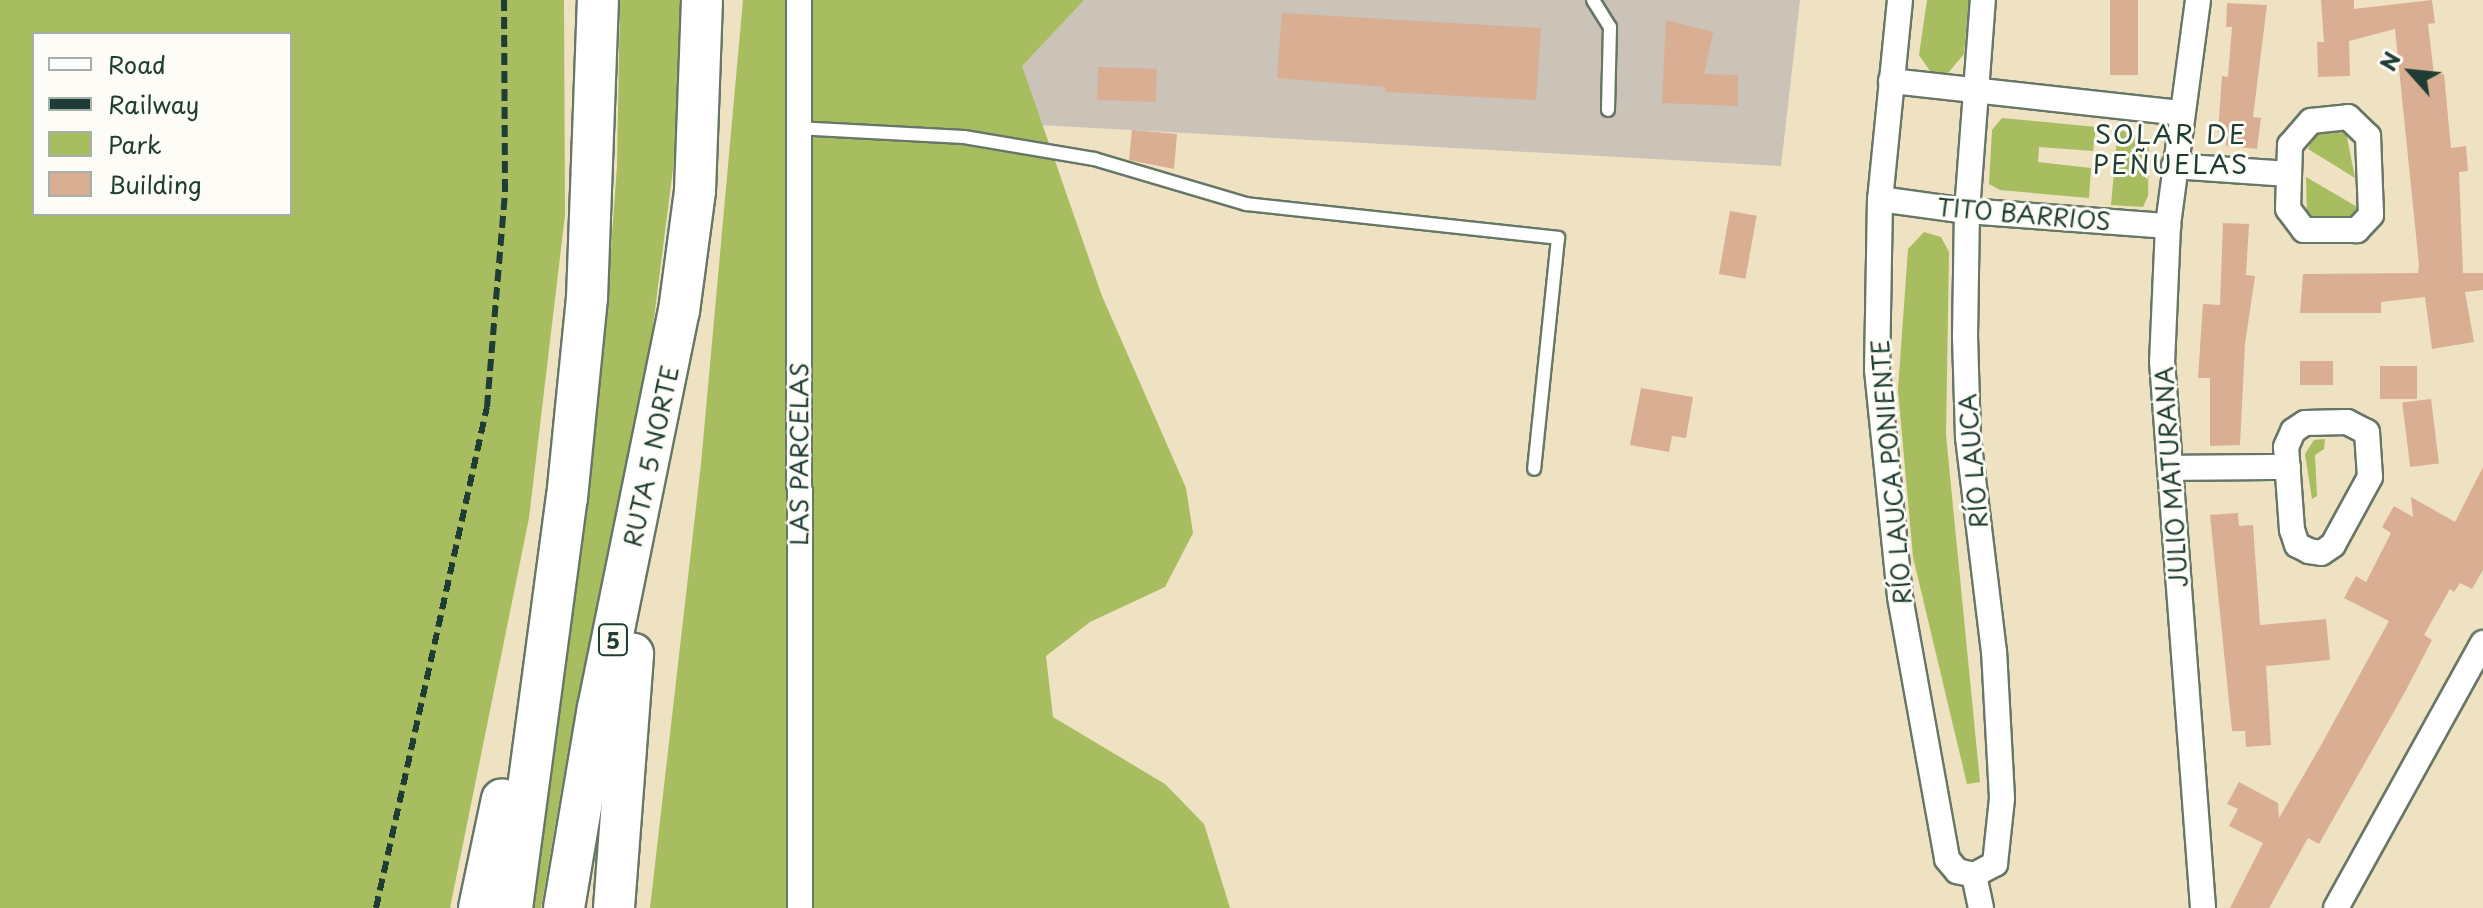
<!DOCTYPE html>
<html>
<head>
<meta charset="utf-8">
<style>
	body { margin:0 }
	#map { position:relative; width:2483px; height:908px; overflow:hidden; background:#eee2c3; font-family:"Playpen Sans",sans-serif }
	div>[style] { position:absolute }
	.industrial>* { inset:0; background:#cbc2b8 }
	.green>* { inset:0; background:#a8bc60 }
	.building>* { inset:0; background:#d9ae93; transform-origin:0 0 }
	.roads { filter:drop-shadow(2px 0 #677766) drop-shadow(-2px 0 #677766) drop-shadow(0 2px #677766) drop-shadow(0 -2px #677766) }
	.service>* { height:12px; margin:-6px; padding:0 6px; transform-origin:6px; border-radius:6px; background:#fff }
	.minor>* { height:24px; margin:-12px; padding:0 12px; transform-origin:12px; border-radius:12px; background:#fff }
	.trunk>* { height:40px; margin:-20px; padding:0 20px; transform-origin:20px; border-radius:20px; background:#fff }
	.rail>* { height:6px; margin-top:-3px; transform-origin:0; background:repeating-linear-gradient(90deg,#1f3d34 0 12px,transparent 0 18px) }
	span { translate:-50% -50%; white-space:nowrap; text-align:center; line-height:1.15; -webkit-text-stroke:6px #fdfcf7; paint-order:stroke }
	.shield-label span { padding:2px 6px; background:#fdfcf7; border:2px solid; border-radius:6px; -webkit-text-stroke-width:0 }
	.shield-label { font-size:22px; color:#1f3d34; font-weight:700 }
	.street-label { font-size:24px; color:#1f3d34 }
	.neighbourhood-label { font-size:26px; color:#1f3d34; letter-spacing:2px }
	.legend { position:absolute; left:32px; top:32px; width:260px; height:184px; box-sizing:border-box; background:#fdfcf7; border:2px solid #a4b0a9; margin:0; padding:10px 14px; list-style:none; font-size:24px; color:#1f3d34 }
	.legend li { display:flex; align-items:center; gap:16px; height:40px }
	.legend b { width:40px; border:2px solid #a4b0a9 }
	.north { position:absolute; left:2371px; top:32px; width:80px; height:80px; -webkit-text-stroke:6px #fdfcf7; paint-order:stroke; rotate:297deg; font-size:22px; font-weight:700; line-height:32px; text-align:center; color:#1f3d34 }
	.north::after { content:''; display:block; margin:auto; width:28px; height:36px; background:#1f3d34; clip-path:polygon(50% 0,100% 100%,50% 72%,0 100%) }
</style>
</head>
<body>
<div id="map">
	<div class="industrial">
		<div style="clip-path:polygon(822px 0,1800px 0,1781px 166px,822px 113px)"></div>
	</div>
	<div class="green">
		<div style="clip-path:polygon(evenodd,0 0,564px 0,565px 215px,529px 518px,450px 908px,0 908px,0 0,34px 34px,290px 34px,290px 214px,34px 214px,34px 34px)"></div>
		<div style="clip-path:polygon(620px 0,681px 0,675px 153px,647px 373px,571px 733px,541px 908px,532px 908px,604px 348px,617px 166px)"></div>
		<div style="clip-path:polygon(743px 0,1084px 0,1022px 66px,1102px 296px,1186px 488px,1193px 533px,1165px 587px,1090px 622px,1046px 656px,1053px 717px,1165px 784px,1204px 824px,1230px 908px,650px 908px,701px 464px)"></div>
		<div style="clip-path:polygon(1927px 0,1969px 0,1964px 54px,1948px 73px,1930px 71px,1919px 55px)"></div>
		<div style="clip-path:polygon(2002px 118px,2096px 127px,2093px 151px,2039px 147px,2038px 162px,2091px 168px,2089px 198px,2000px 190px,1989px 184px,1992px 130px)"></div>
		<div style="clip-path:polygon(2118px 129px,2149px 140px,2148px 196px,2143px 207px,2111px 205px)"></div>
		<div style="clip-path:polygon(2316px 132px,2346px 132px,2355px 178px,2308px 149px)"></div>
		<div style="clip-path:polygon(2306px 177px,2359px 208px,2354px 216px,2307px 218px)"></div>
		<div style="clip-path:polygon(1924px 232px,1941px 237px,1949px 252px,1946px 435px,1980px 782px,1967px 784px,1913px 557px,1898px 390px,1908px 249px)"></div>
		<div style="clip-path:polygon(2325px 439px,2324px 449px,2315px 455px,2317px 496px,2312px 499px,2305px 454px,2314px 440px)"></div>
	</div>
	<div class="building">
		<div style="left:2110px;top:0;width:28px;height:75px"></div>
		<div style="clip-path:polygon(2321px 0,2354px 0,2354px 9px,2432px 0,2435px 23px,2428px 24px,2434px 75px,2444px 74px,2451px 148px,2466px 146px,2468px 171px,2459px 172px,2463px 273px,2483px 273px,2483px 290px,2465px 292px,2474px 342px,2432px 349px,2425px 297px,2381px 302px,2381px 313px,2300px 313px,2303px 274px,2418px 273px,2419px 265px,2395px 29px,2349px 41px,2350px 76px,2318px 77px,2317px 42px,2324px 42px)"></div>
		<div style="clip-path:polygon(2227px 3px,2267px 5px,2253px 117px,2261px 118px,2257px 149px,2226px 146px,2227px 133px,2218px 132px,2222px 76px,2228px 77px,2232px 27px,2226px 27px)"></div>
		<div style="clip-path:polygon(1282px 13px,1541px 28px,1536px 100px,1385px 92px,1385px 87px,1277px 78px)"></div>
		<div style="clip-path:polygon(1666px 20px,1713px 32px,1704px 74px,1738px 75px,1738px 106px,1662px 103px)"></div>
		<div style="left:1098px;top:67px;width:59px;height:33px;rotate:2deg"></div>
		<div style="clip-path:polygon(1132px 130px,1177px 134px,1174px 169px,1129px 160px)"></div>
		<div style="left:1730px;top:211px;width:27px;height:64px;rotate:10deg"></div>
		<div style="clip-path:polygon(2223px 223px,2249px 224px,2246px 275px,2255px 276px,2245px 344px,2240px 445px,2210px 446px,2210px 378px,2198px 378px,2203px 304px,2220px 305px)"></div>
		<div style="left:2300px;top:361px;width:33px;height:24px"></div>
		<div style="left:2380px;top:366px;width:37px;height:33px"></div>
		<div style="clip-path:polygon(1641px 388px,1693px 397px,1686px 438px,1672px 436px,1669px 452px,1630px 445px)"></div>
		<div style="left:2431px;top:399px;width:65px;height:29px;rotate:83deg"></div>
		<div style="clip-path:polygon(2483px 467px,2483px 570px,2472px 589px,2460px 583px,2454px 592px,2450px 589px,2424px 635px,2432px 640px,2405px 692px,2319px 844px,2308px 838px,2269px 908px,2230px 908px,2263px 843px,2229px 826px,2238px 809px,2227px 804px,2239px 782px,2278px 803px,2279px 818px,2320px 747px,2389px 621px,2344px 598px,2356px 576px,2366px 582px,2391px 533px,2382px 527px,2394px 506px,2413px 517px,2411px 497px,2455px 522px)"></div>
		<div style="clip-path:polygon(2238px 513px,2239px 526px,2253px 525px,2260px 625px,2326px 619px,2330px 660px,2266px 666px,2271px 745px,2246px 747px,2245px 731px,2232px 731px,2210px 515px)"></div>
	</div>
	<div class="roads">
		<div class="service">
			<div style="left:1593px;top:0;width:32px;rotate:58deg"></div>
			<div style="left:1610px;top:27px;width:83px;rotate:91.4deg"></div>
			<div style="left:796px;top:128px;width:168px;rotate:3.1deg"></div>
			<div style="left:964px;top:137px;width:132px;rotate:9.6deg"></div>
			<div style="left:1094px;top:159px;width:159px;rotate:16.5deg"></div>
			<div style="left:1246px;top:204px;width:314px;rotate:6.2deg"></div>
			<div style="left:1558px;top:238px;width:232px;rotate:95.9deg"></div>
		</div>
		<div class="minor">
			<div style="left:799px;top:0;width:908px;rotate:89.94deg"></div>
			<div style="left:1900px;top:0;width:200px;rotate:95.7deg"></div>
			<div style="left:1880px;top:199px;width:171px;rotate:91deg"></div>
			<div style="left:1877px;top:370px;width:228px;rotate:84.2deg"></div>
			<div style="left:1900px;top:597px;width:266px;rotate:79.8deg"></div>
			<div style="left:1947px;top:859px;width:16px;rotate:50deg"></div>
			<div style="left:1957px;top:871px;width:17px;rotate:13deg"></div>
			<div style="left:2198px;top:0;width:228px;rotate:97.6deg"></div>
			<div style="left:2168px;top:226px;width:135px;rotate:92.5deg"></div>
			<div style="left:2162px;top:361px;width:549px;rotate:85.71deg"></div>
			<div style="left:1891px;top:81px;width:292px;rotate:6.3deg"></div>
			<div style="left:2348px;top:117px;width:28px;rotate:44deg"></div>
			<div style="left:2368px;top:136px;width:79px;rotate:87.8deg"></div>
			<div style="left:2371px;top:215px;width:21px;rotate:133deg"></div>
			<div style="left:2357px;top:230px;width:53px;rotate:180deg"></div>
			<div style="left:2304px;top:230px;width:26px;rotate:-127deg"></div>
			<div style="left:2288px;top:209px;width:64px;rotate:-88.2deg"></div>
			<div style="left:2290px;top:145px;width:32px;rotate:-49deg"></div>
			<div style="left:2311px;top:121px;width:37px;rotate:-6deg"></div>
			<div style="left:2174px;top:166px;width:114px;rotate:4deg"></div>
			<div style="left:1880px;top:199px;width:88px;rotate:7.9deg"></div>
			<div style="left:1967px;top:211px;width:202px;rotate:4.3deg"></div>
			<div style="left:2347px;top:422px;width:22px;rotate:27deg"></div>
			<div style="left:2367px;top:432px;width:45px;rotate:86.2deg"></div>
			<div style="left:2370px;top:477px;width:77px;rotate:118.6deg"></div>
			<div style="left:2333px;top:545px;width:14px;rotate:146deg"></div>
			<div style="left:2321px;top:553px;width:12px;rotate:-171deg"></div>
			<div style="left:2309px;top:551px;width:13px;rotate:-153deg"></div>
			<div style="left:2297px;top:545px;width:16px;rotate:-108deg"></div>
			<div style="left:2292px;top:530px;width:83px;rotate:-94.1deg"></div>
			<div style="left:2286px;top:447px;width:17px;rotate:-66deg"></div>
			<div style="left:2293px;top:431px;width:14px;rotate:-34deg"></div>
			<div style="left:2305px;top:423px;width:42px;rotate:-1.4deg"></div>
			<div style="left:2171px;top:468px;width:117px;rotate:-0.5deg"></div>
			<div style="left:1974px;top:875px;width:24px;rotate:-28deg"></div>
			<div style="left:1995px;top:864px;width:66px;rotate:-83.9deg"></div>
			<div style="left:2002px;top:798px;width:146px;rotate:-93.1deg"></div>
			<div style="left:1994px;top:652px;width:217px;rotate:-96.9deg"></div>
			<div style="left:1968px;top:437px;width:100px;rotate:-91.7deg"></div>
			<div style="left:1965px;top:337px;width:126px;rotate:-89.1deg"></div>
			<div style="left:1967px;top:211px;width:212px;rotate:-85.7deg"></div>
			<div style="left:1974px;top:875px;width:34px;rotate:78deg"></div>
			<div style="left:2336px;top:908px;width:303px;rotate:-61deg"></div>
		</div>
		<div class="trunk">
			<div style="left:479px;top:908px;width:111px;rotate:-78.1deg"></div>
			<div style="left:512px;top:908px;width:414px;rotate:-82.4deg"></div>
			<div style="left:567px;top:498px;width:201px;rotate:-84.3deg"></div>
			<div style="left:587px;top:298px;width:298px;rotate:-87.9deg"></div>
			<div style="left:564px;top:908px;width:203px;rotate:-80.4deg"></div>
			<div style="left:598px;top:708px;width:405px;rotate:-78.5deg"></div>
			<div style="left:679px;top:311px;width:121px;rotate:-82.4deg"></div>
			<div style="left:695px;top:191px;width:191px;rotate:-87.9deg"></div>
			<div style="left:614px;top:908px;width:255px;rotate:-85.7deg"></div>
		</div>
	</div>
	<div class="rail">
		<div style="left:376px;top:908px;width:513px;rotate:-77.51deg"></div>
		<div style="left:487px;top:407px;width:217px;rotate:-85.2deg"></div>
		<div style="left:505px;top:191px;width:191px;rotate:-90.3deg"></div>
	</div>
	<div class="shield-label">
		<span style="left:613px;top:640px">5</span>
	</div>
	<div class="street-label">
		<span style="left:2024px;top:214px;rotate:5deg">TITO BARRIOS</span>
		<span style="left:799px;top:454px;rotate:-90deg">LAS PARCELAS</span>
		<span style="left:651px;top:456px;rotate:-78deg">RUTA 5 NORTE</span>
		<span style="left:1973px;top:461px;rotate:-95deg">RÍO LAUCA</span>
		<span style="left:1891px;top:472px;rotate:-95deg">RÍO LAUCA PONIENTE</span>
		<span style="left:2171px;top:477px;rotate:-94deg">JULIO MATURANA</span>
	</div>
	<div class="neighbourhood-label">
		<span style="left:2171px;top:149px">SOLAR DE<br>PEÑUELAS</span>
	</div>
	<ul class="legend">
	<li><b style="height:10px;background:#fff"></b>Road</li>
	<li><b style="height:10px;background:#1f3d34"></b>Railway</li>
	<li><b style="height:22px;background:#a8bc60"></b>Park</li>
	<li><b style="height:22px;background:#d9ae93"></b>Building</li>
	</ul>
	<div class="north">N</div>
</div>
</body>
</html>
